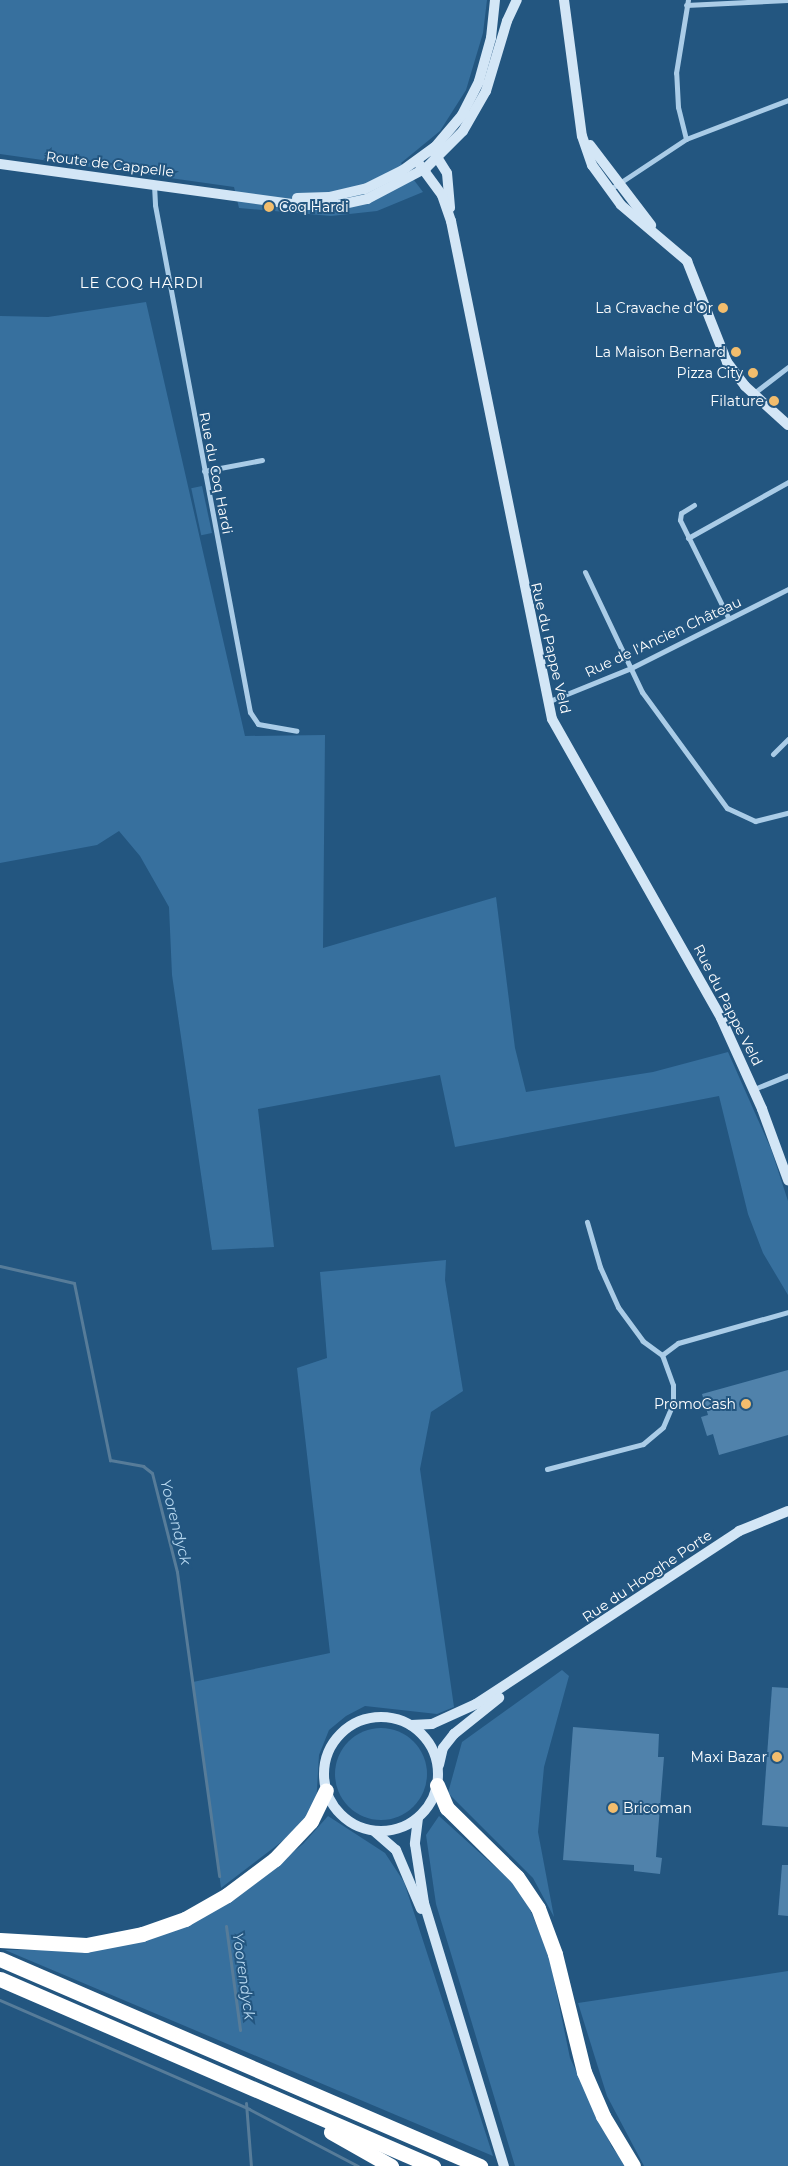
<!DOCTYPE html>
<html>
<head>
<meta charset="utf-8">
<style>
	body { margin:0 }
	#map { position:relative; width:788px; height:2166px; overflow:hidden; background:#235680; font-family:Montserrat,sans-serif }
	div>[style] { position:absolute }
	.green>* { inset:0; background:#37709e; transform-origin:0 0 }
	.round { border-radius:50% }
	.stream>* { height:3px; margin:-1.5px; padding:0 1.5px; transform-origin:1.5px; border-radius:1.5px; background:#577c99 }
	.building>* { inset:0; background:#5082ab }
	.street>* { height:5px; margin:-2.5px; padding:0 2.5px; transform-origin:2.5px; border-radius:2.5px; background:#aacce7 }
	.secondary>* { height:10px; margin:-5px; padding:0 5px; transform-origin:5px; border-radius:5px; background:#d3e6f6 }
	.secondary>.ring { margin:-5px; padding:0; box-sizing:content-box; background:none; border:10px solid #d3e6f6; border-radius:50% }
	.highway>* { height:15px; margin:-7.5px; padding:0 7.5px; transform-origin:7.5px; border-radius:7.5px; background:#fff }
	.dots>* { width:14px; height:14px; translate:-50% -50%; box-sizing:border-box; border:2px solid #235680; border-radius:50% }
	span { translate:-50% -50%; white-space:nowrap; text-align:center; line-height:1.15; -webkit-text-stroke:4px #235680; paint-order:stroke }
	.street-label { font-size:14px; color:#fff }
	.poi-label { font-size:14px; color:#fff }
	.left { translate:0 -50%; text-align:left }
	.right { translate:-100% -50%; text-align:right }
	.neighbourhood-label { font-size:15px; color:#fff; letter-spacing:1px }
	.water-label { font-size:15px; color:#b5d6ee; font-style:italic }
</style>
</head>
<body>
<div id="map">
	<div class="green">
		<div style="clip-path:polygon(0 0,487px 0,483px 33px,466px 90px,440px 131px,401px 163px,423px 192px,377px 211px,331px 216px,239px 208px,234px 187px,0 154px)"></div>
		<div style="clip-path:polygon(146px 302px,245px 736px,325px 735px,323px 948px,496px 897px,515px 1048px,526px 1092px,653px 1072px,728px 1052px,771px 1149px,788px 1201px,788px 1295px,763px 1253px,748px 1214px,719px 1096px,455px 1147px,440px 1075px,258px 1109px,274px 1247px,212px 1250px,172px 975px,169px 907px,140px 856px,119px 831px,97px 845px,0 863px,0 316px,48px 317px)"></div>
		<div style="left:202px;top:486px;width:48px;height:11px;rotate:78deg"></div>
		<div style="clip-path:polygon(446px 1260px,445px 1280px,463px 1391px,431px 1412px,420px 1469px,454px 1707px,437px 1714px,365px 1706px,346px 1716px,329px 1730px,319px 1755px,316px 1806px,297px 1830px,221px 1888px,193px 1682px,330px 1653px,297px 1368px,327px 1358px,320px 1272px)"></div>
		<div style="clip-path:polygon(562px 1670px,569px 1676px,544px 1767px,538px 1832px,554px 1917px,533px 1878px,448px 1793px,462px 1742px)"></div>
		<div class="round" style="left:335px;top:1728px;width:92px;height:92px"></div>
		<div style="clip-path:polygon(328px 1816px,385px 1853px,404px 1882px,493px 2156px,5px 1950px,101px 1949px,243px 1892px,303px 1844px)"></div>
		<div style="clip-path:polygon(439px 1816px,523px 1892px,549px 1956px,570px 2058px,612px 2147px,627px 2166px,515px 2166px,436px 1904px,426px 1835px)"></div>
		<div style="clip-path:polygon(788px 1971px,788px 2166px,644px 2166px,607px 2096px,578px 2003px)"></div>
	</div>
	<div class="stream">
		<div style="left:0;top:1266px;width:76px;rotate:12.9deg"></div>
		<div style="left:74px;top:1283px;width:181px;rotate:78.5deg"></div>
		<div style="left:110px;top:1460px;width:34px;rotate:10deg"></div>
		<div style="left:143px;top:1466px;width:11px;rotate:38deg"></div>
		<div style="left:152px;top:1473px;width:102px;rotate:75.8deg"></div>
		<div style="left:177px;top:1572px;width:307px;rotate:82.1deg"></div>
		<div style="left:226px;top:1926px;width:105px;rotate:82.3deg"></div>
		<div style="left:0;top:2000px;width:272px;rotate:23.6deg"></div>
		<div style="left:249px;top:2109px;width:123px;rotate:27.6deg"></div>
		<div style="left:246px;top:2103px;width:63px;rotate:85.5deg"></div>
	</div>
	<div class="building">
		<div style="clip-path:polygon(788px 1370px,788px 1435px,719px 1455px,713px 1434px,707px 1436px,701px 1417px,708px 1415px,702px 1394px)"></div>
		<div style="clip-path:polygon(772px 1687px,788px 1688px,788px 1827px,762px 1825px)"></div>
		<div style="clip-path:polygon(573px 1727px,659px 1734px,658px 1757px,664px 1757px,656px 1857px,662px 1858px,660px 1874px,634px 1871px,634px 1865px,563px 1860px)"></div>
		<div style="clip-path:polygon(782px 1865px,788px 1865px,788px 1916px,778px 1915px)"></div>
	</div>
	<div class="street">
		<div style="left:686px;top:5px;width:102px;rotate:-2.8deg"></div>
		<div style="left:686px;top:139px;width:33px;rotate:-104deg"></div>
		<div style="left:678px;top:107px;width:34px;rotate:-93deg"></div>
		<div style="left:676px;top:73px;width:74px;rotate:-80.7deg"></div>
		<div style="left:154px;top:185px;width:20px;rotate:87deg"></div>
		<div style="left:155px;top:205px;width:516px;rotate:79.39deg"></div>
		<div style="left:250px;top:712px;width:14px;rotate:56deg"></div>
		<div style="left:258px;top:724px;width:39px;rotate:10deg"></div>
		<div style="left:609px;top:190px;width:92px;rotate:-33.5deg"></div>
		<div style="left:686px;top:139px;width:109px;rotate:-20.9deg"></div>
		<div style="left:754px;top:393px;width:43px;rotate:-37.4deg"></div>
		<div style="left:204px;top:471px;width:59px;rotate:-10.7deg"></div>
		<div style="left:694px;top:505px;width:15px;rotate:148deg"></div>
		<div style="left:681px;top:513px;width:7px;rotate:98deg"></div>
		<div style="left:680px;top:520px;width:110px;rotate:63.7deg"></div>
		<div style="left:688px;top:538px;width:115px;rotate:-29.2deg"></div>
		<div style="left:585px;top:572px;width:133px;rotate:64.6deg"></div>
		<div style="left:642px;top:692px;width:144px;rotate:53.8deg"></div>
		<div style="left:727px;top:808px;width:31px;rotate:25deg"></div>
		<div style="left:755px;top:821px;width:34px;rotate:-14deg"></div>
		<div style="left:547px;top:702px;width:91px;rotate:-22deg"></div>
		<div style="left:631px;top:668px;width:176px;rotate:-26.7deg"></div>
		<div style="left:773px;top:754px;width:21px;rotate:-45deg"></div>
		<div style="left:754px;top:1089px;width:37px;rotate:-22deg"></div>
		<div style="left:662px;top:1355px;width:20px;rotate:-37deg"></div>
		<div style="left:678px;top:1343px;width:114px;rotate:-15.7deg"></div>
		<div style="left:547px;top:1469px;width:99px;rotate:-14.6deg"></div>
		<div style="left:643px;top:1444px;width:26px;rotate:-40deg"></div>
		<div style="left:663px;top:1427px;width:26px;rotate:-67deg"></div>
		<div style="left:673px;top:1403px;width:18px;rotate:-90deg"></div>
		<div style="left:673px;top:1385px;width:32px;rotate:-110deg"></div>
		<div style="left:662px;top:1355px;width:24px;rotate:-144deg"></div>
		<div style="left:643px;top:1341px;width:42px;rotate:-126.3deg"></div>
		<div style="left:618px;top:1307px;width:44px;rotate:-114.2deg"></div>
		<div style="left:600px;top:1267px;width:47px;rotate:-106.1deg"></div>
	</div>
	<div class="secondary">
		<div style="left:564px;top:0;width:137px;rotate:82.5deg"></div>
		<div style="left:582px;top:136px;width:31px;rotate:71deg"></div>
		<div style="left:592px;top:165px;width:49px;rotate:54.1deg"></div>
		<div style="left:621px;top:205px;width:87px;rotate:40.3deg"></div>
		<div style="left:687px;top:261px;width:109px;rotate:68.4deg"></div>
		<div style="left:727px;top:362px;width:30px;rotate:53deg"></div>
		<div style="left:745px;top:386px;width:58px;rotate:42.2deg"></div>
		<div style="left:590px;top:145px;width:101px;rotate:52.7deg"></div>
		<div style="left:435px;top:154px;width:22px;rotate:58deg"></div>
		<div style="left:447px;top:173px;width:35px;rotate:85deg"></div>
		<div style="left:417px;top:161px;width:42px;rotate:53.7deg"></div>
		<div style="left:442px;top:195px;width:28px;rotate:71deg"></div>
		<div style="left:451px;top:221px;width:508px;rotate:78.54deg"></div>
		<div style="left:552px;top:719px;width:343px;rotate:60.5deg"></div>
		<div style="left:721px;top:1018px;width:100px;rotate:65.7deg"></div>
		<div style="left:762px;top:1109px;width:76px;rotate:69.9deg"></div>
		<div style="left:0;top:164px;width:302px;rotate:7.8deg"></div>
		<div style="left:299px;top:205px;width:40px"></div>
		<div style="left:339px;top:205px;width:29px;rotate:-12deg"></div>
		<div style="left:367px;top:199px;width:67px;rotate:-27.7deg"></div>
		<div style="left:426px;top:168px;width:52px;rotate:-45deg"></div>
		<div style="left:463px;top:131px;width:46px;rotate:-60.1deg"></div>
		<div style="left:486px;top:91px;width:73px;rotate:-73.3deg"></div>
		<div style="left:507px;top:21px;width:23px;rotate:-65deg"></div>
		<div style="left:297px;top:198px;width:32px;rotate:-2deg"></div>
		<div style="left:329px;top:197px;width:37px;rotate:-13deg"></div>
		<div style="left:365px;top:189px;width:42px;rotate:-26.6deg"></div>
		<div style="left:403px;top:170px;width:39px;rotate:-36deg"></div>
		<div style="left:435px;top:147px;width:42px;rotate:-49.8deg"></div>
		<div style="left:462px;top:115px;width:38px;rotate:-63deg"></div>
		<div style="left:479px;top:81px;width:45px;rotate:-74.4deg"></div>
		<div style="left:491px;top:38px;width:38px;rotate:-84deg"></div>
		<div class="ring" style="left:324px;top:1717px;width:104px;height:104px"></div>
		<div style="left:411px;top:1725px;width:21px;rotate:-3deg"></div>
		<div style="left:432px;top:1724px;width:48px;rotate:-24.4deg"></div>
		<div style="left:476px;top:1704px;width:315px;rotate:-33.3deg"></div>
		<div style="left:739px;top:1531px;width:53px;rotate:-22.2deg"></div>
		<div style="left:439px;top:1765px;width:17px;rotate:-77deg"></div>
		<div style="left:443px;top:1748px;width:18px;rotate:-52deg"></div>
		<div style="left:454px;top:1734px;width:58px;rotate:-38.7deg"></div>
		<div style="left:418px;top:1818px;width:26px;rotate:97deg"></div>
		<div style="left:415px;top:1844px;width:60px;rotate:81.3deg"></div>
		<div style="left:424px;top:1903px;width:275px;rotate:73.1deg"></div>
		<div style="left:374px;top:1831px;width:29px;rotate:41deg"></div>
		<div style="left:396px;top:1850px;width:64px;rotate:67deg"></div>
	</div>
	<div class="highway">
		<div style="left:437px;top:1785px;width:25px;rotate:67deg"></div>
		<div style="left:447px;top:1808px;width:98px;rotate:44.6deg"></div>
		<div style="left:517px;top:1877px;width:37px;rotate:56deg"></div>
		<div style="left:538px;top:1908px;width:49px;rotate:69.7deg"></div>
		<div style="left:555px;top:1954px;width:122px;rotate:76.2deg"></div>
		<div style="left:584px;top:2072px;width:48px;rotate:66.6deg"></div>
		<div style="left:603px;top:2116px;width:58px;rotate:59deg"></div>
		<div style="left:0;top:1940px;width:86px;rotate:3.3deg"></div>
		<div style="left:86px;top:1945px;width:57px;rotate:-11.1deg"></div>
		<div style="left:142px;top:1934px;width:46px;rotate:-19.2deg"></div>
		<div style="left:185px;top:1919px;width:48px;rotate:-29.7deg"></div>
		<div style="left:227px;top:1895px;width:60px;rotate:-36.9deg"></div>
		<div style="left:275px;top:1859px;width:52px;rotate:-46.5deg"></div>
		<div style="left:311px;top:1821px;width:34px;rotate:-64deg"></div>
		<div style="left:0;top:1959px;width:523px;rotate:23.33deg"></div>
		<div style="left:0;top:1979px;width:472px;rotate:23.4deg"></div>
		<div style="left:331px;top:2132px;width:69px;rotate:29.5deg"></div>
	</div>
	<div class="dots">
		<div style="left:269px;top:207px;background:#f2bd6d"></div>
		<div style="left:723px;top:308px;background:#f2bd6d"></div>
		<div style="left:736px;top:352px;background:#f2bd6d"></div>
		<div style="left:753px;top:373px;background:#f2bd6d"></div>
		<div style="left:774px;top:401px;background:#f2bd6d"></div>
		<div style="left:746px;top:1404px;background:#f2bd6d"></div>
		<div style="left:777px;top:1757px;background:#f2bd6d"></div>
		<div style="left:613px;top:1808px;background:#f2bd6d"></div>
	</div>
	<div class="street-label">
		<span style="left:110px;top:164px;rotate:7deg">Route de Cappelle</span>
		<span style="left:216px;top:473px;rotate:79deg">Rue du Coq Hardi</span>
		<span style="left:663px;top:637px;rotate:-25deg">Rue de l'Ancien Château</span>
		<span style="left:551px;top:648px;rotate:77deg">Rue du Pappe Veld</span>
		<span style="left:728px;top:1005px;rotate:63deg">Rue du Pappe Veld</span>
		<span style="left:647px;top:1576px;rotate:-34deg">Rue du Hooghe Porte</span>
	</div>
	<div class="poi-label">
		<span class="left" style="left:279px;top:207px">Coq Hardi</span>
		<span class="right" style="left:713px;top:308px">La Cravache d'Or</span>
		<span class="right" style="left:726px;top:352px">La Maison Bernard</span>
		<span class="right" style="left:743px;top:373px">Pizza City</span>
		<span class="right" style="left:764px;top:401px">Filature</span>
		<span class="right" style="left:736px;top:1404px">PromoCash</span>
		<span class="right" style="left:767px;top:1757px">Maxi Bazar</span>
		<span class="left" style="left:623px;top:1808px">Bricoman</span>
	</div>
	<div class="neighbourhood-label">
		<span style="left:142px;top:283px">LE COQ HARDI</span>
	</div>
	<div class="water-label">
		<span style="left:176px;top:1522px;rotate:76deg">Yoorendyck</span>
		<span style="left:244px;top:1976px;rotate:82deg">Yoorendyck</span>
	</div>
</div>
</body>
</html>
